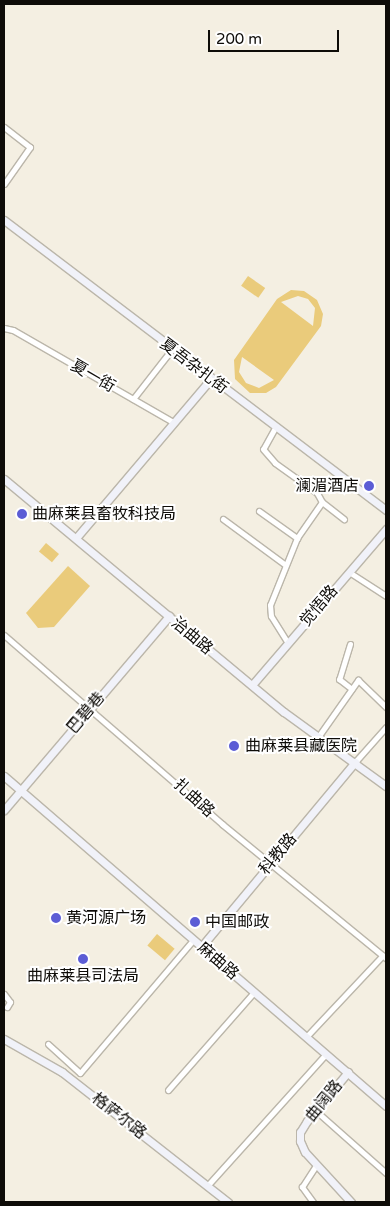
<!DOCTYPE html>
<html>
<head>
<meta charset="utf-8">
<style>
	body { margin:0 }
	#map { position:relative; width:390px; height:1206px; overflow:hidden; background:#f4efe2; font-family:"Varela Round","Noto Sans SC",sans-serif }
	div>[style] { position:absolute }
	.green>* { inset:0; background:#eacb7b; transform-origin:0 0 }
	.roads { filter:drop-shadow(1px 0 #bbb6aa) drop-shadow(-1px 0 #bbb6aa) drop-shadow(0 1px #bbb6aa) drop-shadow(0 -1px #bbb6aa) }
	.street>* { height:5px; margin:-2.5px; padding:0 2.5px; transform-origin:2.5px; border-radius:2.5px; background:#fff }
	.secondary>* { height:7px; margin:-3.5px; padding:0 3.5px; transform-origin:3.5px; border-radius:3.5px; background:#f1f2f9 }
	.dots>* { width:14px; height:14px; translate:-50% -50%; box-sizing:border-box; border:2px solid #fff; border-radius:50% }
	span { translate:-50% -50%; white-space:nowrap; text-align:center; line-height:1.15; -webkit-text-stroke:4px #fff; paint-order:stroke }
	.street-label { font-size:16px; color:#0e0c08 }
	.poi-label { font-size:16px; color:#0e0c08 }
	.right { translate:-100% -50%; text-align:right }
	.left { translate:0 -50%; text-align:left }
	.frame { position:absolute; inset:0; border:5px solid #0e0c08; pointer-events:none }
	.scale { position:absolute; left:208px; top:30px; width:131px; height:22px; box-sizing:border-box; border:2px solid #0e0c08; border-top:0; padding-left:6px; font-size:15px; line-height:18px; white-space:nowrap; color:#0e0c08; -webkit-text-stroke:4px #fff; paint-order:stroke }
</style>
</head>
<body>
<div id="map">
	<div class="green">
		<div style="left:248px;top:276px;width:21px;height:12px;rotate:35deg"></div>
		<div style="clip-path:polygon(evenodd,291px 290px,304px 291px,317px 300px,323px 314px,321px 326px,276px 387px,266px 393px,250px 393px,235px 379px,234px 360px,277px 299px,291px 290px,298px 296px,308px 299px,315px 308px,313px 326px,281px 302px,298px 296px,291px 290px,242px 357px,274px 380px,259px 388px,246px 383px,239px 372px,242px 357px)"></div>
		<div style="left:46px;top:543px;width:17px;height:11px;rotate:40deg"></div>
		<div style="clip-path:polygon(68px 566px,90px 586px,54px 627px,38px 628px,26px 613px)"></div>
		<div style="left:157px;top:934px;width:23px;height:15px;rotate:40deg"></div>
	</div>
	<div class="roads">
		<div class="street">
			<div style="left:4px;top:127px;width:33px;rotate:38deg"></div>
			<div style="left:30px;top:147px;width:45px;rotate:125.1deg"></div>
			<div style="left:4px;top:328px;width:9px;rotate:13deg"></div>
			<div style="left:13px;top:330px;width:185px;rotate:29.9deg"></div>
			<div style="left:133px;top:399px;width:63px;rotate:-52deg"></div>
			<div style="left:276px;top:426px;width:26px;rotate:119deg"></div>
			<div style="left:263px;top:449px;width:18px;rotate:49deg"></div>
			<div style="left:275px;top:463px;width:52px;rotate:35.5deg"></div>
			<div style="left:317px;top:493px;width:10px;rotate:61deg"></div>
			<div style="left:322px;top:502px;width:44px;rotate:124.8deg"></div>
			<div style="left:297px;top:538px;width:72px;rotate:111.9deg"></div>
			<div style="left:270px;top:605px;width:11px;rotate:85deg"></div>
			<div style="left:271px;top:616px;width:31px;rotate:58deg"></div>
			<div style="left:322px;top:502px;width:28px;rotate:38deg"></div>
			<div style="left:259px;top:511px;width:47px;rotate:35.4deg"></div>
			<div style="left:223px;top:519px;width:76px;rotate:36.4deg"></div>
			<div style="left:349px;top:572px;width:44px;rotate:33deg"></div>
			<div style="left:4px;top:635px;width:289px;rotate:40.9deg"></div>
			<div style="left:222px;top:824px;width:212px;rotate:39.3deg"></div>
			<div style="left:350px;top:644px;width:37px;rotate:107deg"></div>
			<div style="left:339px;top:679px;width:16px;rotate:38deg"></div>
			<div style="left:318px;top:737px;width:70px;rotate:-54.9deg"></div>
			<div style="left:358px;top:680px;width:39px;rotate:44deg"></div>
			<div style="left:355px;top:762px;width:47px;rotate:-48.5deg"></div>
			<div style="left:4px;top:994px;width:10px;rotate:53deg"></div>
			<div style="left:10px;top:1002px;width:6px;rotate:121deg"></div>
			<div style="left:306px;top:1037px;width:112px;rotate:-46.8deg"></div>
			<div style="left:48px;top:1044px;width:43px;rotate:42.2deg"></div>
			<div style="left:80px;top:1073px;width:175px;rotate:-49.6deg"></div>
			<div style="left:168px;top:1090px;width:130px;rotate:-48.7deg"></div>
			<div style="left:316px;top:1111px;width:94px;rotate:41.5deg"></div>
			<div style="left:207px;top:1186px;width:178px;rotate:-48deg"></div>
			<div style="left:313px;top:1202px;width:19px;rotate:-126deg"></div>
			<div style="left:302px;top:1187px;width:27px;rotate:-57deg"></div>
		</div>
		<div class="secondary">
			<div style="left:4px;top:220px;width:480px;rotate:37.2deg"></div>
			<div style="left:4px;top:479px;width:364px;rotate:39.8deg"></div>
			<div style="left:284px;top:712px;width:126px;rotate:36deg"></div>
			<div style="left:76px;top:538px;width:209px;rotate:-49.7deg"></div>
			<div style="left:252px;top:685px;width:206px;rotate:-49.3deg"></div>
			<div style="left:4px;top:776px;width:505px;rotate:40.82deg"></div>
			<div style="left:4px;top:810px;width:255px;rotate:-49.6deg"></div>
			<div style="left:201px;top:947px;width:241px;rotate:-50.2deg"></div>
			<div style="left:4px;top:1039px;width:67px;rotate:29.6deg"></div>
			<div style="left:62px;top:1072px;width:211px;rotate:38.1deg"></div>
			<div style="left:348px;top:1072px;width:64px;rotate:129.9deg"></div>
			<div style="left:307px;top:1121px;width:13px;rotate:122deg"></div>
			<div style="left:300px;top:1132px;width:9px;rotate:90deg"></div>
			<div style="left:300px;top:1141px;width:12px;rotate:66deg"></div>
			<div style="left:305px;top:1152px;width:68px;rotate:47.4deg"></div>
		</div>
	</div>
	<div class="dots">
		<div style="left:369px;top:486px;background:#5c5dd5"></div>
		<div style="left:22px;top:514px;background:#5c5dd5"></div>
		<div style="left:234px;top:746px;background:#5c5dd5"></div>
		<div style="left:56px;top:918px;background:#5c5dd5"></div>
		<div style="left:195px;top:922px;background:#5c5dd5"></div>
		<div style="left:83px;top:959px;background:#5c5dd5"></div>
	</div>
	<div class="street-label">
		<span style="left:194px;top:366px;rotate:37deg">夏吾杂扎街</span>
		<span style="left:93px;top:376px;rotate:30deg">夏一街</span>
		<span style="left:319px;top:606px;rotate:-49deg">觉悟路</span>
		<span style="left:192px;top:636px;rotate:40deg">治曲路</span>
		<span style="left:86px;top:713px;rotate:-50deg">巴碧巷</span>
		<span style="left:194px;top:798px;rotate:42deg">扎曲路</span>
		<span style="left:278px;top:854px;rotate:-50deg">科教路</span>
		<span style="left:218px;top:961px;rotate:41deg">麻曲路</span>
		<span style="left:324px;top:1101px;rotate:-51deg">曲阔路</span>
		<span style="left:119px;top:1116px;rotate:38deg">格萨尔路</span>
	</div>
	<div class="poi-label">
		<span class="right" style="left:359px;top:486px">澜湄酒店</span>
		<span class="left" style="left:32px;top:514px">曲麻莱县畜牧科技局</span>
		<span class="left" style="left:245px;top:746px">曲麻莱县藏医院</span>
		<span class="left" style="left:66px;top:918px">黄河源广场</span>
		<span class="left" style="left:205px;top:922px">中国邮政</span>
		<span style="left:83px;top:976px">曲麻莱县司法局</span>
	</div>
	<div class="frame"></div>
	<div class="scale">200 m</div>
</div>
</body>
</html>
